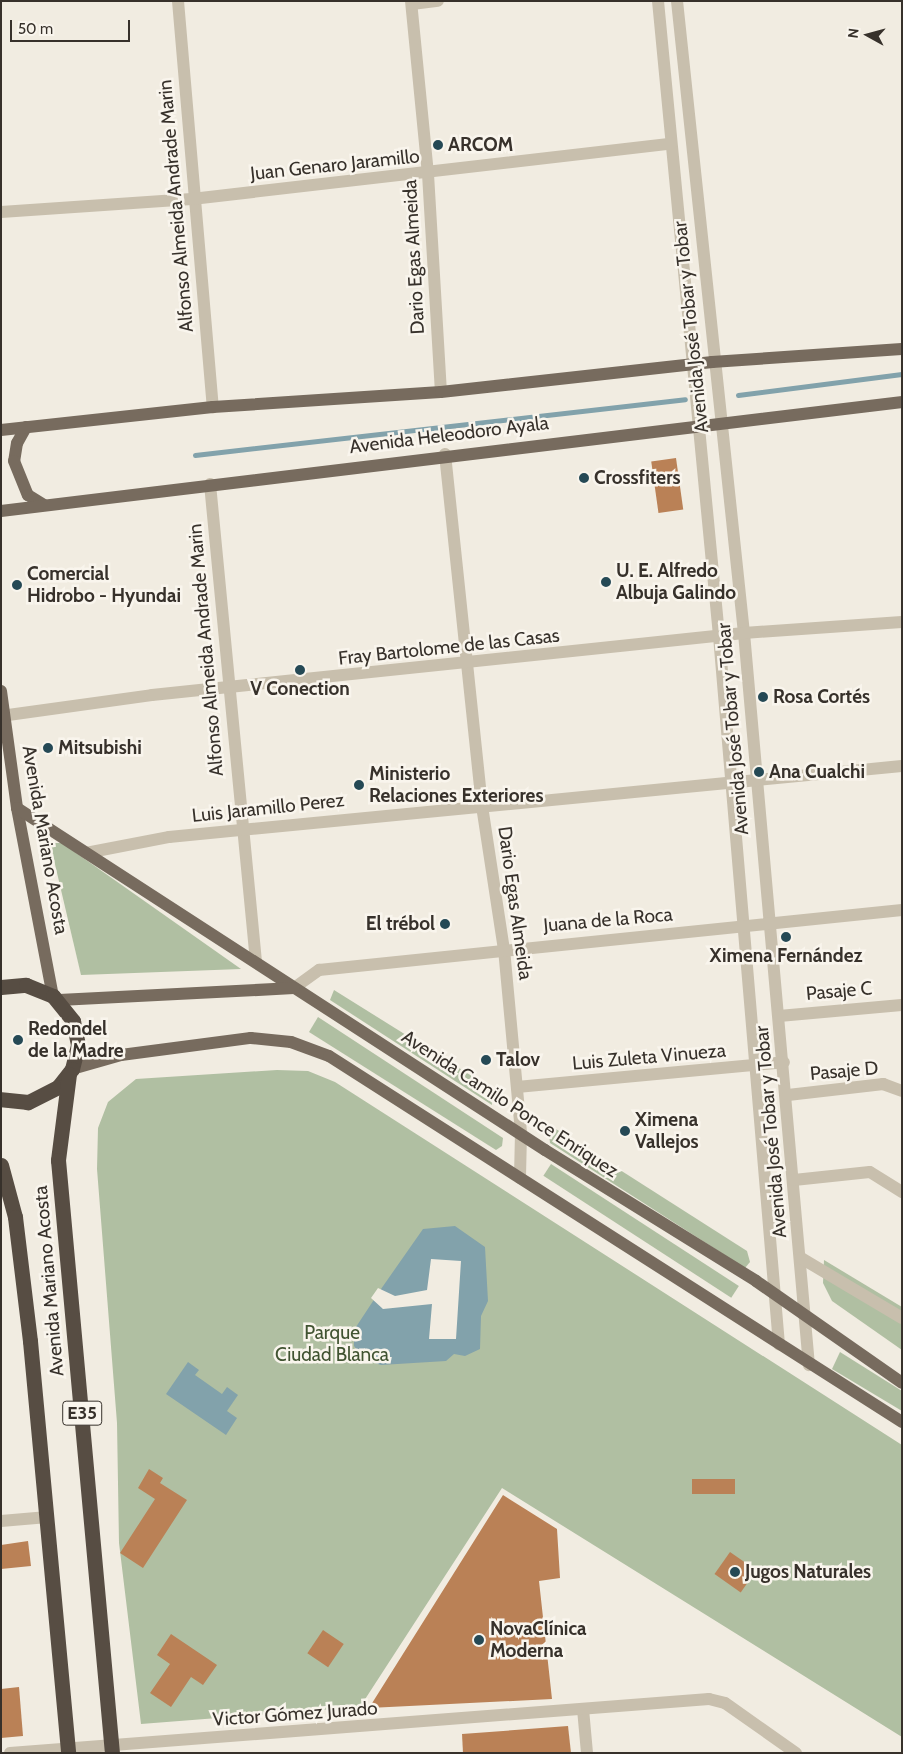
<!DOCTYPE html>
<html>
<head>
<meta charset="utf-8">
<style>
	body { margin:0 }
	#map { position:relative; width:903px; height:1754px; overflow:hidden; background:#f1ece1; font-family:Cabin,sans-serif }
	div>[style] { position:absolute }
	.green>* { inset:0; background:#b0bfa2; transform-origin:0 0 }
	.water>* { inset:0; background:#82a2ab }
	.pier>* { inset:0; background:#f1ece1 }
	.stream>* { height:5px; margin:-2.5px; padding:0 2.5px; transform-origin:2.5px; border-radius:2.5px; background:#82a2ab }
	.building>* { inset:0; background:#ba8156; transform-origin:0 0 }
	.minor>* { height:12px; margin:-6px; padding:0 6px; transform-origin:6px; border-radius:6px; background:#c8bfad }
	.major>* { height:12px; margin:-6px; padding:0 6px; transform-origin:6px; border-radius:6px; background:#776b5e }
	.highway>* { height:15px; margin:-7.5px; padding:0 7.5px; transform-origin:7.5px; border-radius:7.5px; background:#574d43 }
	.dots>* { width:14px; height:14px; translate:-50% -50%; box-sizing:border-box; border:2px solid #f9f5ed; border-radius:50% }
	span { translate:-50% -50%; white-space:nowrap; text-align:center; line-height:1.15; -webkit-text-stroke:5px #f9f5ed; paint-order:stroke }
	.shield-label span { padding:1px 4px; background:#f9f5ed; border:1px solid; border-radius:4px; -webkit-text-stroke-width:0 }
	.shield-label { font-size:18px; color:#37312b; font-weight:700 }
	.poi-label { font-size:19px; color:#37312b; font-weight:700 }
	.left { translate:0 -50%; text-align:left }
	.right { translate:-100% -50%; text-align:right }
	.street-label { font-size:19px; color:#37312b }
	.park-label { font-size:19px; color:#405331 }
	.frame { position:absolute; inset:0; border:2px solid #37312b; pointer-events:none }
	.north { position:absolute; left:843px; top:10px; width:50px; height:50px; -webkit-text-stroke:4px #f9f5ed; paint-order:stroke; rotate:277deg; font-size:14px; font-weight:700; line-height:20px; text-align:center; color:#37312b }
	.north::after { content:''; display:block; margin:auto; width:18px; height:22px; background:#37312b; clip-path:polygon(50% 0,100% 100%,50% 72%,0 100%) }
	.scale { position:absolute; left:10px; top:20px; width:120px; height:22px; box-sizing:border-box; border:2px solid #37312b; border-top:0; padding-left:6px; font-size:15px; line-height:18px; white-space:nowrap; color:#37312b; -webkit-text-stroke:4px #f9f5ed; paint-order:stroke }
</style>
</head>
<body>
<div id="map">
	<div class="green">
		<div style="clip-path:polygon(50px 843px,62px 843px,241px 969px,81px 975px)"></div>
		<div style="clip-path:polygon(334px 990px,491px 1088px,492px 1105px,330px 1000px)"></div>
		<div style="clip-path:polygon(318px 1017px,503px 1138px,502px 1146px,496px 1150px,309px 1032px)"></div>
		<div style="clip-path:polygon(277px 1070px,308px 1071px,335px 1082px,902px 1445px,902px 1737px,502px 1488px,360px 1707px,141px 1724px,119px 1543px,117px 1423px,97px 1169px,98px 1128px,108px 1102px,136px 1079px)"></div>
		<div style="clip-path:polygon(548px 1124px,747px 1251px,750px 1262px,745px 1268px,550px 1143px)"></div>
		<div style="left:551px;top:1164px;width:224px;height:14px;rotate:33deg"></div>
		<div style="clip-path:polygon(824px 1260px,902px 1307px,902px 1350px,832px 1301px,823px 1283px)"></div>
		<div style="clip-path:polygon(840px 1352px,902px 1391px,902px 1411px,832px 1369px)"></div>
	</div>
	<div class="water">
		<div style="clip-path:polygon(455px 1226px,485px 1247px,488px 1301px,481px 1316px,480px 1349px,465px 1356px,454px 1354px,446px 1361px,381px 1365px,365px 1360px,354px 1346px,354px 1330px,381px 1289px,423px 1229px)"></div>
		<div style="clip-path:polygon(188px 1362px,199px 1370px,195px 1375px,222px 1394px,227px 1387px,238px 1395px,227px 1411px,237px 1418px,226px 1435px,166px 1394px)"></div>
	</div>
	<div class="pier">
		<div style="clip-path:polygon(431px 1259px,461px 1261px,456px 1339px,429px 1339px,432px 1304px,383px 1309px,371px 1298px,378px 1288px,395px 1296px,427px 1290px)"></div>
	</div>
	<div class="stream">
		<div style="left:738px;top:395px;width:165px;rotate:-7.3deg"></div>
		<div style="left:195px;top:455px;width:493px;rotate:-6.5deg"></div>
	</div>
	<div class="building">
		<div style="left:676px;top:458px;width:52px;height:25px;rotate:82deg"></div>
		<div style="clip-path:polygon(149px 1469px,163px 1478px,160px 1483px,187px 1500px,143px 1568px,120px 1553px,155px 1499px,138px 1488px)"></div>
		<div style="left:735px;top:1479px;width:15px;height:43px;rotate:90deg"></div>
		<div style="clip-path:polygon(503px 1495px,557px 1529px,560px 1578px,539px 1581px,552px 1699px,369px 1708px)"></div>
		<div style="clip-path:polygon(28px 1541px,31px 1566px,1px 1569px,1px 1545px)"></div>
		<div style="left:730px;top:1552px;width:32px;height:27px;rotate:35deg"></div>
		<div style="left:323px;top:1630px;width:25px;height:28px;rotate:34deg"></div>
		<div style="clip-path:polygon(171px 1634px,217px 1665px,203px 1685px,191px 1677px,171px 1707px,150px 1693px,170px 1664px,157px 1655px)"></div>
		<div style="clip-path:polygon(19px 1687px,23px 1736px,1px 1738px,1px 1689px)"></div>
		<div style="clip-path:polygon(568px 1726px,571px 1753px,463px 1753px,462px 1734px)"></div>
	</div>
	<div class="minor">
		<div style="left:178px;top:1px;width:408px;rotate:85.1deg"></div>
		<div style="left:411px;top:1px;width:174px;rotate:84.4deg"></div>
		<div style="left:428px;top:174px;width:218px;rotate:86.6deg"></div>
		<div style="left:658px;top:1px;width:638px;rotate:84.51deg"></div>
		<div style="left:719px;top:636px;width:711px;rotate:85.16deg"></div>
		<div style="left:677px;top:1px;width:636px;rotate:83.95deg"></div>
		<div style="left:744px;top:633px;width:735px;rotate:84.93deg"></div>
		<div style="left:412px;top:4px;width:26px;rotate:-7deg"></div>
		<div style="left:1px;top:212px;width:191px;rotate:-3.9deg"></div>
		<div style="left:192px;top:199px;width:482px;rotate:-6.6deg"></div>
		<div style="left:445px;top:454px;width:354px;rotate:84deg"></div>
		<div style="left:482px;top:806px;width:145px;rotate:81.3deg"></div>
		<div style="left:504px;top:949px;width:185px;rotate:84.7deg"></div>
		<div style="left:521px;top:1133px;width:45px;rotate:91.3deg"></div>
		<div style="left:210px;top:484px;width:480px;rotate:84.5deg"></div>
		<div style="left:1px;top:716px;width:152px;rotate:-7.9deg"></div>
		<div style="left:152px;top:695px;width:595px;rotate:-5.98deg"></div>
		<div style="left:744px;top:633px;width:158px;rotate:-4deg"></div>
		<div style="left:86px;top:853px;width:85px;rotate:-10.9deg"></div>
		<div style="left:169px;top:837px;width:736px;rotate:-5.53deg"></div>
		<div style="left:294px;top:988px;width:31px;rotate:-36deg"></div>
		<div style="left:319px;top:970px;width:586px;rotate:-5.88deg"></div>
		<div style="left:779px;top:1016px;width:123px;rotate:-5.1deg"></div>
		<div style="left:517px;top:1087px;width:268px;rotate:-5.3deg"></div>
		<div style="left:788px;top:1095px;width:96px;rotate:-6.6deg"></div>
		<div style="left:883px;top:1084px;width:20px;rotate:20deg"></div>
		<div style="left:794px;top:1180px;width:76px;rotate:-6deg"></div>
		<div style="left:870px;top:1172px;width:38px;rotate:32deg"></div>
		<div style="left:801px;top:1258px;width:117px;rotate:30.7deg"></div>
		<div style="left:1px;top:1521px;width:47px;rotate:-4.9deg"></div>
		<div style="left:583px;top:1709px;width:44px;rotate:84.8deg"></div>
		<div style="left:10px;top:1753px;width:701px;rotate:-4.42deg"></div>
		<div style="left:709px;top:1699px;width:16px;rotate:14deg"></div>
		<div style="left:725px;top:1703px;width:87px;rotate:35.2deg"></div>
	</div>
	<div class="major">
		<div style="left:26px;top:427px;width:18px;rotate:119deg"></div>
		<div style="left:17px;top:443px;width:18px;rotate:99deg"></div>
		<div style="left:14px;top:461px;width:37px;rotate:68deg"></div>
		<div style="left:28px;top:495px;width:19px;rotate:32deg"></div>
		<div style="left:1px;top:430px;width:213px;rotate:-6.2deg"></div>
		<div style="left:213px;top:407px;width:228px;rotate:-3.8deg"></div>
		<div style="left:441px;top:392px;width:273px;rotate:-6.3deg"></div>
		<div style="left:712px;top:362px;width:190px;rotate:-3.9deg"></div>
		<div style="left:1px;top:511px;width:908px;rotate:-6.9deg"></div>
		<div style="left:1px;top:691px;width:118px;rotate:82.2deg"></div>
		<div style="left:17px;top:808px;width:191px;rotate:79.2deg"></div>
		<div style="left:17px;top:808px;width:629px;rotate:32.93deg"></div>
		<div style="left:545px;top:1150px;width:248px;rotate:31.8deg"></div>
		<div style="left:756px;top:1281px;width:178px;rotate:34.9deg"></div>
		<div style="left:59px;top:1000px;width:235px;rotate:-2.9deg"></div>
		<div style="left:72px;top:1069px;width:51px;rotate:-15.9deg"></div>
		<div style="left:121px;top:1055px;width:131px;rotate:-7.5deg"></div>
		<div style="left:251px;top:1038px;width:40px;rotate:5.7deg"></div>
		<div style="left:291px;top:1042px;width:40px;rotate:20.2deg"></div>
		<div style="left:329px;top:1056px;width:680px;rotate:32.57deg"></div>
	</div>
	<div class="highway">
		<div style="left:1px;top:987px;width:25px;rotate:-5deg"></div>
		<div style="left:26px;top:985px;width:29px;rotate:22deg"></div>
		<div style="left:53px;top:996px;width:32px;rotate:51deg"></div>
		<div style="left:73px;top:1021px;width:25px;rotate:78deg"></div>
		<div style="left:78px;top:1045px;width:25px;rotate:104deg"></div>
		<div style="left:72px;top:1069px;width:23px;rotate:128deg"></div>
		<div style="left:58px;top:1087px;width:34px;rotate:153deg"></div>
		<div style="left:28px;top:1102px;width:27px;rotate:-174deg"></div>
		<div style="left:69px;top:1074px;width:87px;rotate:97.3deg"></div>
		<div style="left:58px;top:1160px;width:595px;rotate:84.8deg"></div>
		<div style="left:1px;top:1165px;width:54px;rotate:74.9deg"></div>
		<div style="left:15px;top:1217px;width:125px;rotate:83.1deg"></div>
		<div style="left:30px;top:1341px;width:414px;rotate:84.7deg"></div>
	</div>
	<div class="dots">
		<div style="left:438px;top:145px;background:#254955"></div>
		<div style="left:584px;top:478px;background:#254955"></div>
		<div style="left:606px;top:582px;background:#254955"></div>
		<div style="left:17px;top:585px;background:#254955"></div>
		<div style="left:300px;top:670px;background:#254955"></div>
		<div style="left:763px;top:697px;background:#254955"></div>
		<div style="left:48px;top:748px;background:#254955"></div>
		<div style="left:759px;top:772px;background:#254955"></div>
		<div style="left:359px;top:785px;background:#254955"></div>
		<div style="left:445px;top:924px;background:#254955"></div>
		<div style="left:786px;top:937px;background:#254955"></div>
		<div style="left:18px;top:1040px;background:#254955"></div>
		<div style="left:486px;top:1060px;background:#254955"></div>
		<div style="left:625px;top:1131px;background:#254955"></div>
		<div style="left:735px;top:1572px;background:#254955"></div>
		<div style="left:479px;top:1640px;background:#254955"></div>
	</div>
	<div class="shield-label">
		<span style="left:82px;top:1413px">E35</span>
	</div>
	<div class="poi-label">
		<span class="left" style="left:448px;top:145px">ARCOM</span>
		<span class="left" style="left:594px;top:478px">Crossfiters</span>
		<span class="left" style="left:616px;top:582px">U. E. Alfredo<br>Albuja Galindo</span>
		<span class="left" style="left:27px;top:585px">Comercial<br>Hidrobo - Hyundai</span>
		<span style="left:300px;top:689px">V Conection</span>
		<span class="left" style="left:773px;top:697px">Rosa Cortés</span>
		<span class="left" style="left:58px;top:748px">Mitsubishi</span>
		<span class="left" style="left:769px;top:772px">Ana Cualchi</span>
		<span class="left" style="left:369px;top:785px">Ministerio<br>Relaciones Exteriores</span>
		<span class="right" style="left:435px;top:924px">El trébol</span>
		<span style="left:786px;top:956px">Ximena Fernández</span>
		<span class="left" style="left:28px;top:1040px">Redondel<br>de la Madre</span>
		<span class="left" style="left:496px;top:1060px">Talov</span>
		<span class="left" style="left:635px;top:1131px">Ximena<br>Vallejos</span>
		<span class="left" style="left:745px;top:1572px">Jugos Naturales</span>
		<span class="left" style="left:490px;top:1640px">NovaClínica<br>Moderna</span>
	</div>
	<div class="street-label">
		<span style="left:335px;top:165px;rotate:-6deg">Juan Genaro Jaramillo</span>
		<span style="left:176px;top:206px;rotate:-95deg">Alfonso Almeida Andrade Marin</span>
		<span style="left:414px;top:257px;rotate:-93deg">Dario Egas Almeida</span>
		<span style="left:691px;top:327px;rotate:-96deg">Avenida José Tobar y Tobar</span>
		<span style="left:449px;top:435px;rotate:-7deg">Avenida Heleodoro Ayala</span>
		<span style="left:449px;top:647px;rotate:-6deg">Fray Bartolome de las Casas</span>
		<span style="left:206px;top:650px;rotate:-95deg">Alfonso Almeida Andrade Marin</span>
		<span style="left:733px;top:729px;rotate:-95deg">Avenida José Tobar y Tobar</span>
		<span style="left:268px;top:808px;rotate:-6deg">Luis Jaramillo Perez</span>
		<span style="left:45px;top:840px;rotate:80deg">Avenida Mariano Acosta</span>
		<span style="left:515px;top:903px;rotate:82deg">Dario Egas Almeida</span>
		<span style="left:608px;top:920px;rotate:-5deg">Juana de la Roca</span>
		<span style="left:839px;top:991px;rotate:-5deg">Pasaje C</span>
		<span style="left:649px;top:1057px;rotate:-5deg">Luis Zuleta Vinueza</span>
		<span style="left:844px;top:1071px;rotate:-5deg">Pasaje D</span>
		<span style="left:510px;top:1104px;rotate:33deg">Avenida Camilo Ponce Enriquez</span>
		<span style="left:771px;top:1132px;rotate:-95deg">Avenida José Tobar y Tobar</span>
		<span style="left:49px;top:1281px;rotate:-95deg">Avenida Mariano Acosta</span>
		<span style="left:295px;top:1714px;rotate:-4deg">Victor Gómez Jurado</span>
	</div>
	<div class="park-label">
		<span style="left:332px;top:1344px">Parque<br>Ciudad Blanca</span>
	</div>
	<div class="frame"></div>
	<div class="north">N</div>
	<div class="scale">50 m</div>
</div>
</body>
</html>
